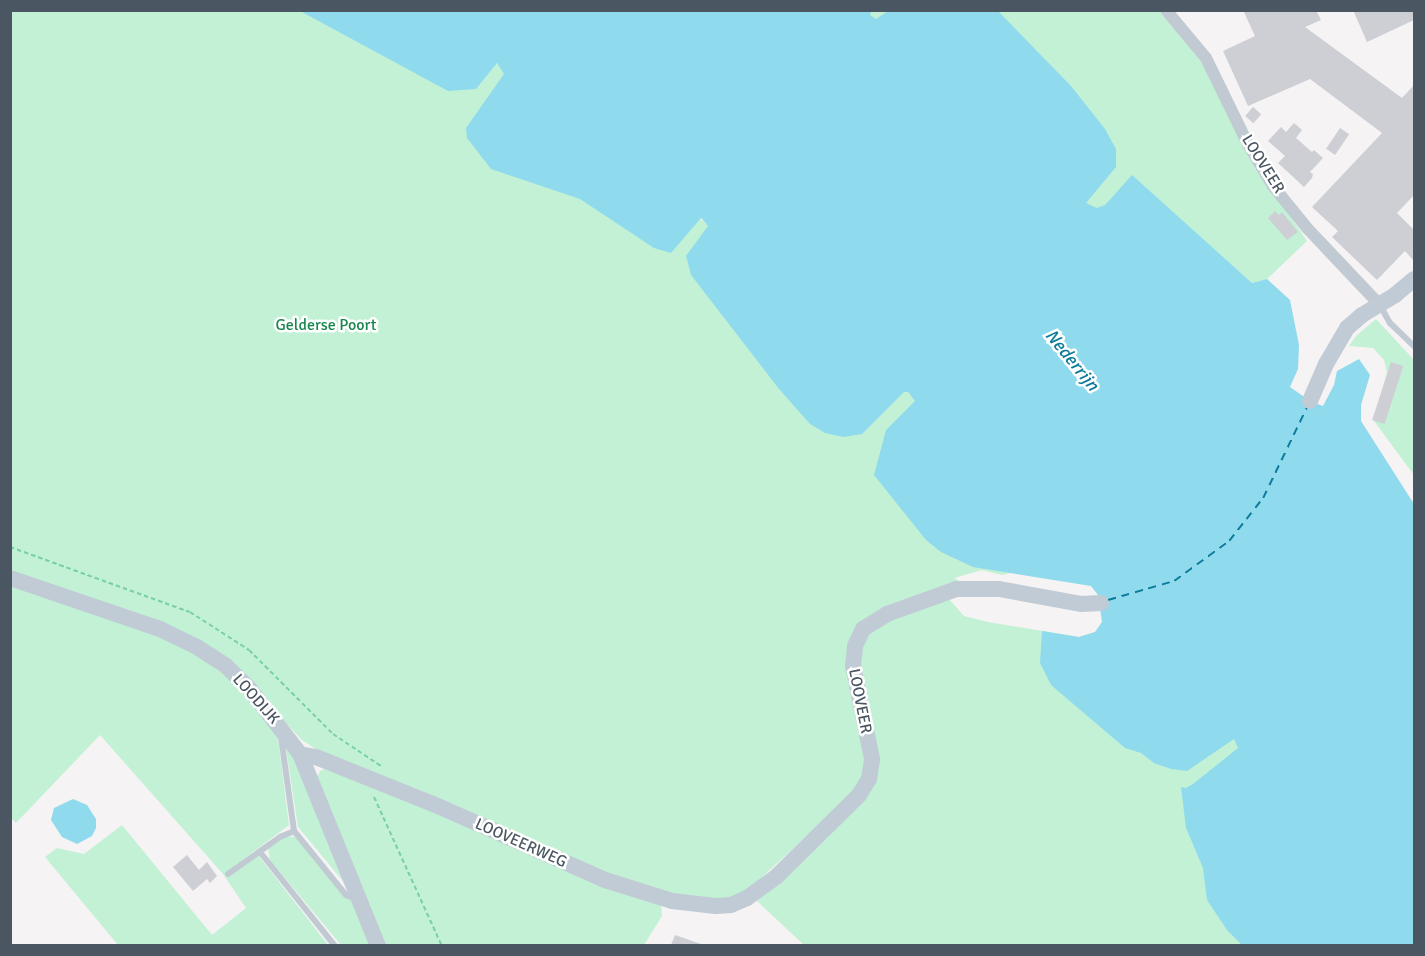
<!DOCTYPE html>
<html>
<head>
<meta charset="utf-8">
<style>
	body { margin:0 }
	#map { position:relative; width:1425px; height:956px; overflow:hidden; background:#f5f3f3; font-family:Signika,sans-serif }
	div>[style] { position:absolute }
	.green>* { inset:0; background:#c3f1d5 }
	.water>* { inset:0; background:#90daee }
	.ferry>* { height:1.5px; margin-top:-0.75px; transform-origin:0; background:repeating-linear-gradient(90deg,#0c7c9b 0 8px,transparent 0 14px) }
	.building>* { inset:0; background:#cdcfd5; transform-origin:0 0 }
	.path>* { height:2px; margin-top:-1px; transform-origin:0; background:repeating-linear-gradient(90deg,#7ad0a6 0 4.5px,transparent 0 7.5px) }
	.lane>* { height:6px; margin:-3px; padding:0 3px; transform-origin:3px; border-radius:3px; background:#c1cad2 }
	.street>* { height:12px; margin:-6px; padding:0 6px; transform-origin:6px; border-radius:6px; background:#c1cad2 }
	.secondary>* { height:16px; margin:-8px; padding:0 8px; transform-origin:8px; border-radius:8px; background:#c1cbd6 }
	span { translate:-50% -50%; white-space:nowrap; text-align:center; line-height:1.15; -webkit-text-stroke:5px #fff; paint-order:stroke }
	.street-label { font-size:16px; color:#4a5661 }
	.park-label { font-size:16px; color:#17864f }
	.water-label { font-size:18px; color:#0c7c9b; font-style:italic }
	.frame { position:absolute; inset:0; border:12px solid #4a5661; pointer-events:none }
</style>
</head>
<body>
<div id="map">
	<div class="green">
		<div style="clip-path:polygon(408px 10px,499px 65px,699px 218px,909px 393px,1092px 586px,1014px 572px,1002px 575px,982px 570px,954px 578px,963px 583px,856px 633px,866px 754px,861px 786px,761px 878px,763px 880px,732px 898px,687px 898px,611px 878px,317px 750px,302px 740px,227px 662px,11px 572px,11px 11px)"></div>
		<div style="clip-path:polygon(863px 11px,1159px 11px,1190px 46px,1212px 78px,1253px 161px,1307px 241px,1267px 279px,1252px 283px,1193px 231px,1157px 267px)"></div>
		<div style="clip-path:polygon(1376px 319px,1414px 360px,1414px 475px,1374px 421px,1387px 372px,1384px 360px,1373px 348px,1349px 346px,1356px 336px)"></div>
		<div style="clip-path:polygon(11px 584px,185px 645px,242px 688px,277px 731px,289px 825px,225px 873px,228px 877px,258px 855px,328px 945px,118px 945px,45px 857px,57px 848px,84px 854px,122px 825px,212px 935px,246px 908px,223px 874px,100px 735px,16px 823px,11px 818px)"></div>
		<div style="clip-path:polygon(949px 599px,964px 616px,988px 622px,1079px 637px,1095px 632px,1234px 738px,1389px 945px,804px 945px,756px 900px,876px 782px,878px 767px,861px 677px,861px 651px,868px 635px,889px 620px)"></div>
		<div style="clip-path:polygon(285px 742px,289px 743px,352px 892px,298px 827px)"></div>
		<div style="clip-path:polygon(327px 768px,661px 903px,662px 916px,644px 945px,385px 945px,317px 778px,320px 771px)"></div>
		<div style="clip-path:polygon(284px 836px,295px 837px,358px 908px,375px 945px,341px 945px,270px 860px,268px 849px)"></div>
	</div>
	<div class="water">
		<div style="clip-path:polygon(872px 10px,870px 15px,876px 19px,888px 11px,998px 11px,1071px 86px,1105px 129px,1116px 149px,1116px 167px,1086px 203px,1097px 208px,1105px 205px,1132px 175px,1252px 283px,1267px 279px,1290px 300px,1299px 345px,1298px 369px,1290px 387px,1310px 401px,1323px 406px,1334px 385px,1337px 371px,1359px 359px,1370px 375px,1361px 405px,1361px 421px,1414px 504px,1414px 945px,1242px 945px,1227px 930px,1207px 900px,1203px 868px,1186px 828px,1181px 787px,1186px 788px,1193px 784px,1238px 748px,1234px 739px,1187px 771px,1171px 769px,1154px 763px,1141px 753px,1125px 748px,1051px 685px,1040px 663px,1042px 631px,1079px 637px,1095px 632px,1102px 622px,1098px 595px,1091px 586px,973px 567px,941px 552px,926px 540px,874px 475px,886px 430px,915px 401px,908px 392px,904px 392px,862px 434px,843px 437px,825px 433px,810px 424px,779px 389px,691px 275px,686px 256px,708px 226px,701px 218px,671px 253px,654px 248px,580px 199px,491px 169px,467px 138px,466px 128px,504px 74px,497px 63px,476px 89px,448px 91px,300px 11px)"></div>
		<div style="clip-path:polygon(73px 799px,87px 805px,96px 819px,96px 828px,92px 836px,77px 844px,62px 837px,51px 820px,54px 808px)"></div>
	</div>
	<div class="ferry">
		<div style="left:1108px;top:600px;width:69px;rotate:-16.1deg"></div>
		<div style="left:1174px;top:581px;width:68px;rotate:-36deg"></div>
		<div style="left:1229px;top:541px;width:55px;rotate:-51.7deg"></div>
		<div style="left:1263px;top:498px;width:101px;rotate:-64.2deg"></div>
	</div>
	<div class="building">
		<div style="clip-path:polygon(1243px 10px,1316px 10px,1321px 20px,1305px 27px,1402px 98px,1414px 85px,1414px 195px,1397px 213px,1414px 230px,1414px 261px,1405px 251px,1377px 280px,1332px 237px,1338px 231px,1312px 207px,1382px 133px,1310px 79px,1248px 106px,1223px 51px,1255px 36px)"></div>
		<div style="clip-path:polygon(1353px 10px,1414px 10px,1414px 20px,1367px 42px)"></div>
		<div style="left:1253px;top:107px;width:11px;height:12px;rotate:41deg"></div>
		<div style="clip-path:polygon(1294px 123px,1302px 130px,1296px 138px,1312px 152px,1314px 150px,1323px 158px,1310px 172px,1313px 174px,1312px 178px,1304px 187px,1278px 163px,1285px 156px,1268px 141px,1281px 127px,1286px 132px)"></div>
		<div style="left:1340px;top:128px;width:11px;height:25px;rotate:34deg"></div>
		<div style="clip-path:polygon(1275px 211px,1279px 215px,1282px 212px,1298px 232px,1287px 240px,1268px 218px)"></div>
		<div style="left:1391px;top:362px;width:13px;height:61px;rotate:18deg"></div>
		<div style="clip-path:polygon(187px 855px,199px 870px,207px 862px,217px 876px,210px 883px,207px 879px,193px 891px,173px 867px)"></div>
		<div style="clip-path:polygon(675px 935px,701px 944px,701px 945px,671px 945px)"></div>
	</div>
	<div class="path">
		<div style="left:10px;top:547px;width:191px;rotate:19.9deg"></div>
		<div style="left:190px;top:612px;width:70px;rotate:32.8deg"></div>
		<div style="left:249px;top:650px;width:119px;rotate:45deg"></div>
		<div style="left:333px;top:734px;width:58px;rotate:33.7deg"></div>
		<div style="left:374px;top:797px;width:164px;rotate:65.5deg"></div>
	</div>
	<div class="lane">
		<div style="left:1381px;top:307px;width:18px;rotate:61deg"></div>
		<div style="left:1390px;top:323px;width:33px;rotate:44deg"></div>
		<div style="left:281px;top:737px;width:95px;rotate:82.1deg"></div>
		<div style="left:294px;top:831px;width:82px;rotate:50.9deg"></div>
		<div style="left:346px;top:895px;width:11px;rotate:22deg"></div>
		<div style="left:260px;top:852px;width:120px;rotate:51.4deg"></div>
		<div style="left:228px;top:874px;width:64px;rotate:-35.4deg"></div>
		<div style="left:280px;top:837px;width:15px;rotate:-23deg"></div>
	</div>
	<div class="street">
		<div style="left:1166px;top:10px;width:62px;rotate:50.2deg"></div>
		<div style="left:1206px;top:58px;width:96px;rotate:64deg"></div>
		<div style="left:1248px;top:144px;width:49px;rotate:59.2deg"></div>
		<div style="left:1273px;top:186px;width:55px;rotate:50.9deg"></div>
		<div style="left:1308px;top:229px;width:103px;rotate:46.6deg"></div>
	</div>
	<div class="secondary">
		<div style="left:1310px;top:401px;width:40px;rotate:-66.6deg"></div>
		<div style="left:1326px;top:364px;width:42px;rotate:-59.7deg"></div>
		<div style="left:1347px;top:328px;width:20px;rotate:-41deg"></div>
		<div style="left:1362px;top:315px;width:39px;rotate:-31deg"></div>
		<div style="left:1395px;top:295px;width:25px;rotate:-40deg"></div>
		<div style="left:10px;top:578px;width:158px;rotate:18.8deg"></div>
		<div style="left:160px;top:629px;width:41px;rotate:25.9deg"></div>
		<div style="left:197px;top:647px;width:35px;rotate:33deg"></div>
		<div style="left:226px;top:666px;width:30px;rotate:44deg"></div>
		<div style="left:248px;top:687px;width:85px;rotate:52.2deg"></div>
		<div style="left:300px;top:754px;width:207px;rotate:67.9deg"></div>
		<div style="left:300px;top:754px;width:16px;rotate:11deg"></div>
		<div style="left:316px;top:757px;width:131px;rotate:21.9deg"></div>
		<div style="left:438px;top:806px;width:183px;rotate:23.9deg"></div>
		<div style="left:605px;top:880px;width:70px;rotate:17.4deg"></div>
		<div style="left:672px;top:901px;width:44px;rotate:6.5deg"></div>
		<div style="left:716px;top:906px;width:15px;rotate:-4deg"></div>
		<div style="left:731px;top:905px;width:17px;rotate:-24deg"></div>
		<div style="left:747px;top:898px;width:37px;rotate:-36deg"></div>
		<div style="left:777px;top:876px;width:115px;rotate:-44.6deg"></div>
		<div style="left:859px;top:795px;width:19px;rotate:-58deg"></div>
		<div style="left:869px;top:779px;width:20px;rotate:-81deg"></div>
		<div style="left:872px;top:759px;width:95px;rotate:-101.5deg"></div>
		<div style="left:853px;top:666px;width:20px;rotate:-84deg"></div>
		<div style="left:855px;top:646px;width:19px;rotate:-65deg"></div>
		<div style="left:863px;top:629px;width:28px;rotate:-32deg"></div>
		<div style="left:887px;top:614px;width:73px;rotate:-19.9deg"></div>
		<div style="left:956px;top:589px;width:43px"></div>
		<div style="left:999px;top:589px;width:83px;rotate:10.4deg"></div>
		<div style="left:1081px;top:604px;width:20px;rotate:-3deg"></div>
	</div>
	<div class="street-label">
		<span style="left:1263px;top:164px;rotate:58deg">LOOVEER</span>
		<span style="left:256px;top:699px;rotate:48deg">LOODIJK</span>
		<span style="left:860px;top:701px;rotate:79deg">LOOVEER</span>
		<span style="left:521px;top:843px;rotate:24deg">LOOVEERWEG</span>
	</div>
	<div class="park-label">
		<span style="left:326px;top:325px">Gelderse Poort</span>
	</div>
	<div class="water-label">
		<span style="left:1072px;top:360px;rotate:51deg">Nederrijn</span>
	</div>
	<div class="frame"></div>
</div>
</body>
</html>
